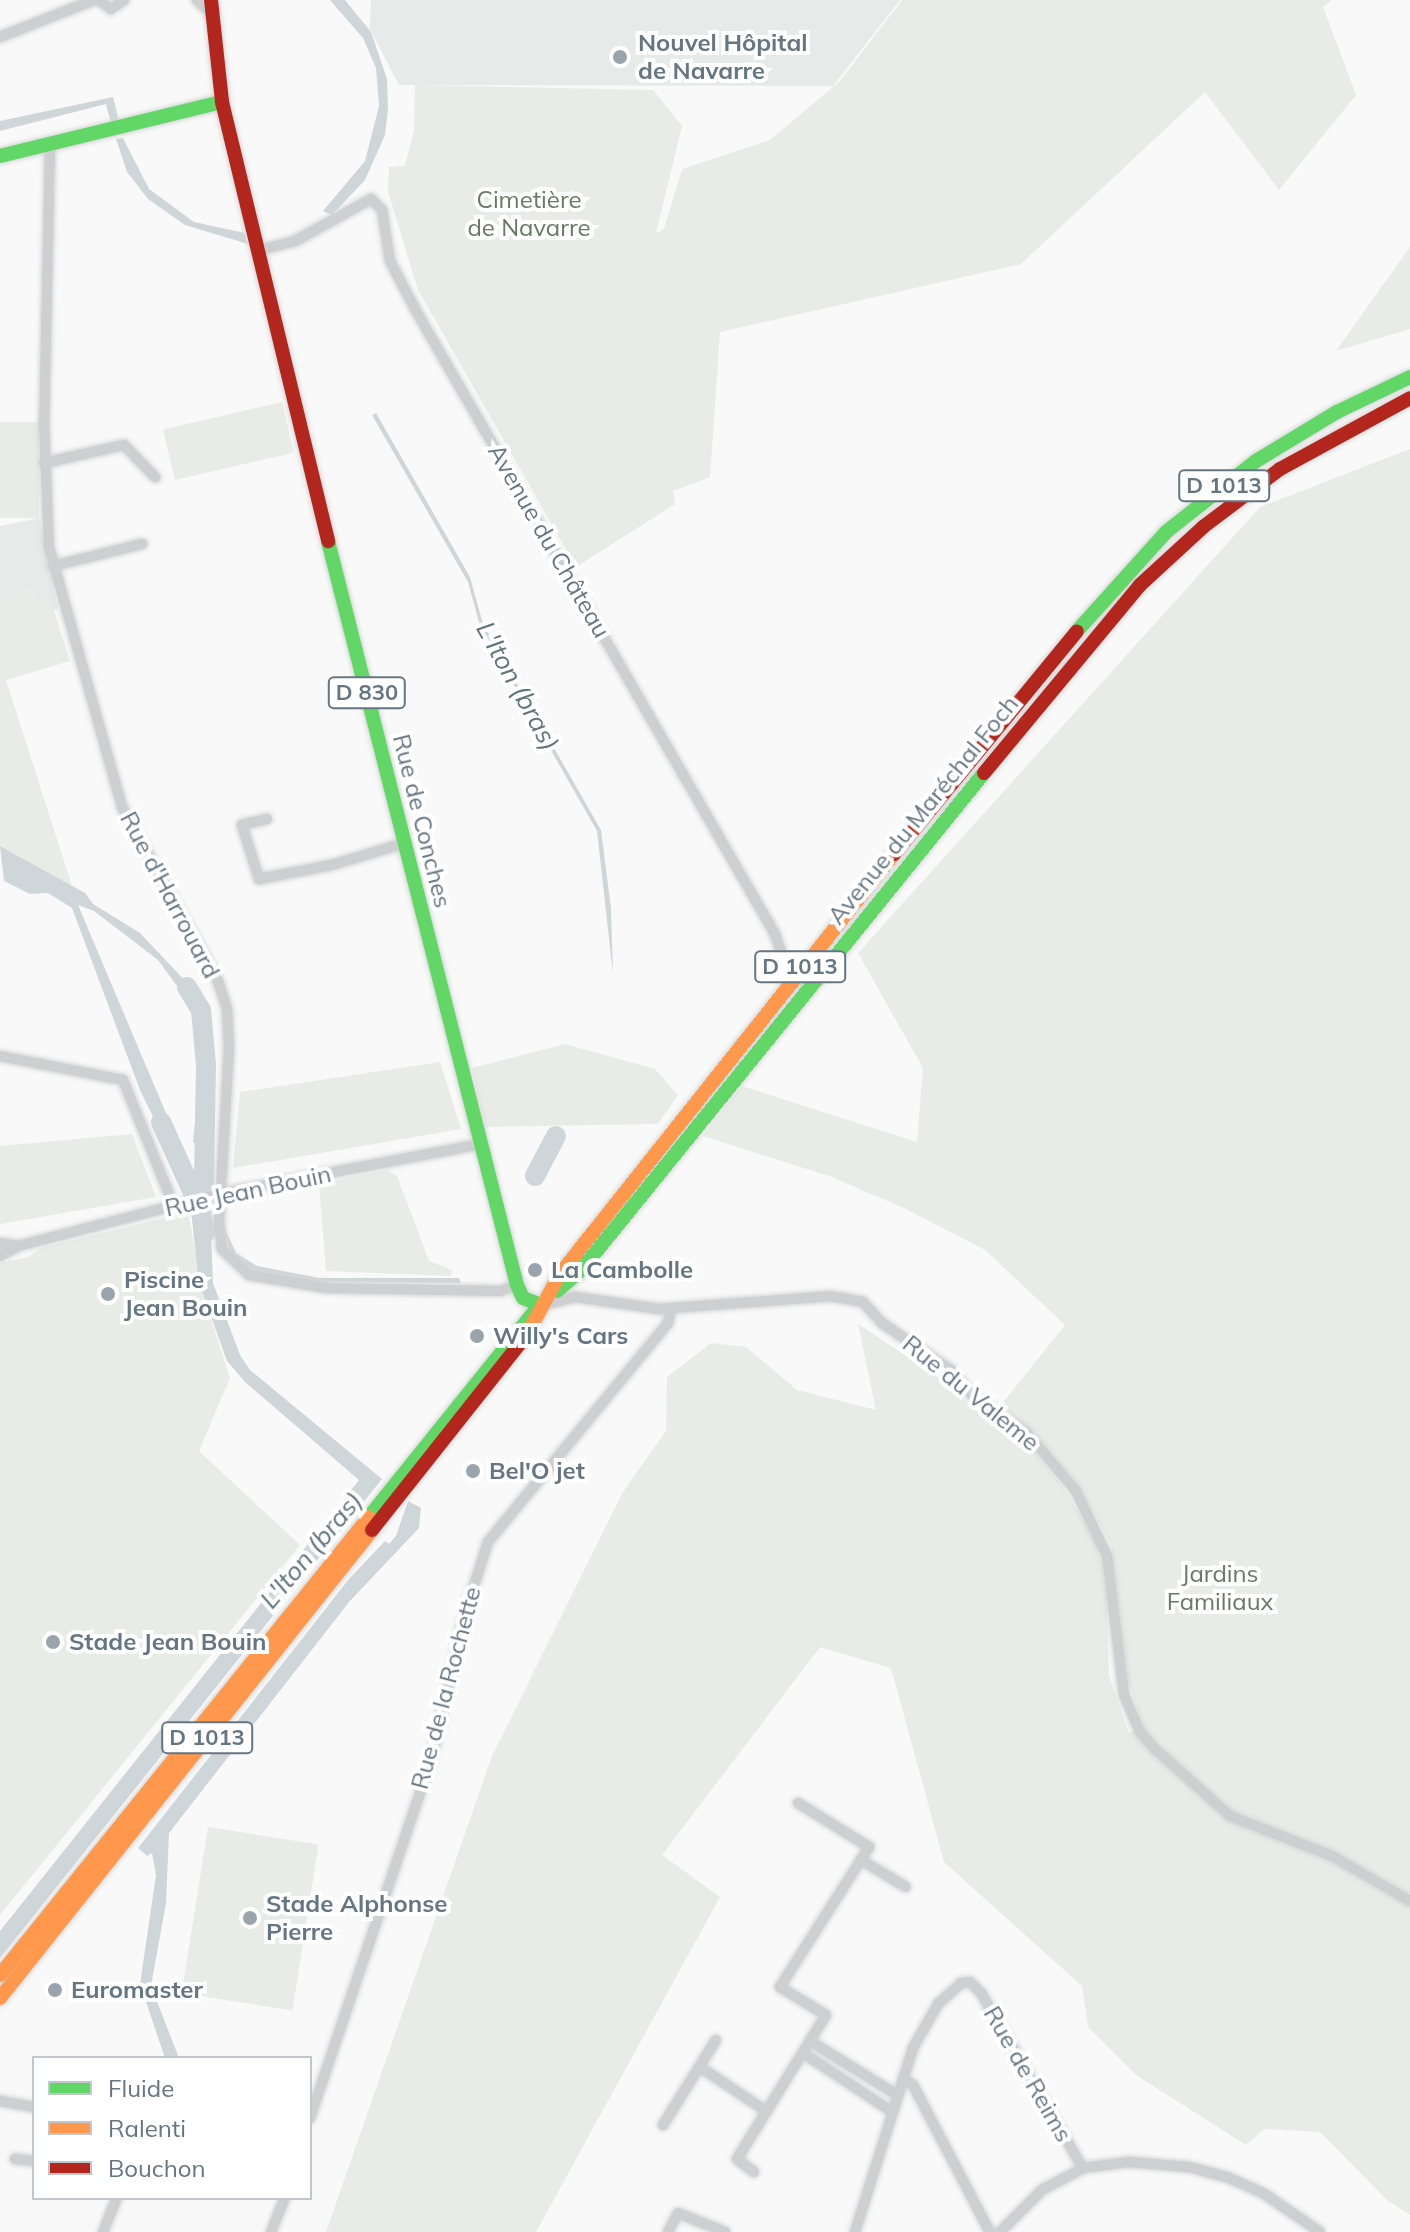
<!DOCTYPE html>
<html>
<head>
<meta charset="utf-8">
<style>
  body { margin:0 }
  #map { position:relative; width:1410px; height:2232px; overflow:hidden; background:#f9f9f9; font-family:Mulish,sans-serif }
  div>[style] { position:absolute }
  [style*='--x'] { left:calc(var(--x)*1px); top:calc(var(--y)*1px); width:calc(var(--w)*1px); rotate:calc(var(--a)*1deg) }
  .built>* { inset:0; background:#e8e9e9 }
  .green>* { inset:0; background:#e8ebe6; transform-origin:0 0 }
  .water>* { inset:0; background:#ced6d9; transform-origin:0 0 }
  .river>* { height:20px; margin:-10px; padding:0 10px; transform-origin:10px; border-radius:10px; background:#ced6d9 }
  .roads { filter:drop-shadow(0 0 2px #d5d6d7) drop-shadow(0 0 2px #d5d6d7) }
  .street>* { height:10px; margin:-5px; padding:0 5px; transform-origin:5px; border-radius:5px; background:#cecfd0 }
  .fast>* { height:14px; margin:-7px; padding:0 7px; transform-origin:7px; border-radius:7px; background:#63d668 }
  .slow>* { height:14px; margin:-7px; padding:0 7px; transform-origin:7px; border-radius:7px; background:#ff974d }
  .jam>* { height:14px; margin:-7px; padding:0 7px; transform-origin:7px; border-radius:7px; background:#b3261e }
  .dots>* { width:22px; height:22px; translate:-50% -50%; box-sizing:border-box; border:4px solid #fff; border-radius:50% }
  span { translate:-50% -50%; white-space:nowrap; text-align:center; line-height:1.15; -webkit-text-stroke:8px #fff; paint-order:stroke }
  .shield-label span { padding:2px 6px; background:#fff; border:2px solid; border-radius:6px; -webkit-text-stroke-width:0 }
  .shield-label { font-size:22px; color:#657683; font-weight:700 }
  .poi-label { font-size:24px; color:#657683; font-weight:700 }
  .left { translate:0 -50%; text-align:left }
  .park-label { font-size:24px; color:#687a64 }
  .street-label { font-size:24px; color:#657683 }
  .water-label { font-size:26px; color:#60757c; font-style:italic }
  .legend { position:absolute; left:32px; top:2056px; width:280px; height:144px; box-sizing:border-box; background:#fff; border:2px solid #c1c8cd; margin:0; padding:10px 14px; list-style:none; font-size:24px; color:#657683 }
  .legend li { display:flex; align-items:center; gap:16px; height:40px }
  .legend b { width:40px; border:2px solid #c1c8cd }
</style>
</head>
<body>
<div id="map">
  <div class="built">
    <div style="clip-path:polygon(371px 0,900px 0,833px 86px,399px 85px,370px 29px)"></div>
    <div style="clip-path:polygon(39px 518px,58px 609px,0 628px,0 526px)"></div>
  </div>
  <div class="green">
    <div style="clip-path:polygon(902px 0,1332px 0,1323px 7px,1356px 95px,1279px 190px,1205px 92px,1021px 264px,720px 332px,710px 477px,673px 491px,675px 504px,576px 567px,418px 290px,388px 192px,389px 167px,405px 166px,414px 130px,415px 85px,653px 90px,682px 126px,656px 233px,664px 229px,682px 169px,770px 140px,840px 81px)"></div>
    <div style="clip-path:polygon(1410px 247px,1410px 329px,1336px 351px)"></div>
    <div style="left:282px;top:402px;width:52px;height:122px;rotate:77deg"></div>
    <div style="left:39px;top:422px;width:96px;height:39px;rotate:90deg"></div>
    <div style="clip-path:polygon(1410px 449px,1410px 2215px,1387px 2200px,1320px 2132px,1264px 2129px,1246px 2145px,1136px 2075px,1088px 2027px,1082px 1986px,944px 1862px,891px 1668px,820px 1647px,662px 1855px,720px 1897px,536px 2232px,326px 2232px,492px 1756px,623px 1492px,666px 1431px,667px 1377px,711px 1343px,746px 1347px,797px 1390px,876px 1410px,858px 1324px,937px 1376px,986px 1419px,992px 1414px,1032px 1449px,1063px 1487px,1094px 1538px,1106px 1578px,1109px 1676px,1129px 1733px,1143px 1725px,1127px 1678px,1111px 1545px,1079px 1485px,1039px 1438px,1001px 1405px,1065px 1325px,985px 1250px,906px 1209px,832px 1177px,703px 1136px,742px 1086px,917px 1142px,923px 1068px,858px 953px,1260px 507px)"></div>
    <div style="clip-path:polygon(31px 588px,36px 603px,50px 599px,70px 661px,6px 680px,72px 886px,0 846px,0 600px)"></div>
    <div style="clip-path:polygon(565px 1044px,655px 1069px,678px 1095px,658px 1124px,485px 1127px,472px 1068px)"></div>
    <div style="clip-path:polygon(440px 1062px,461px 1129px,233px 1168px,240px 1092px)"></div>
    <div style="clip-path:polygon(132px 1134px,156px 1197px,0 1224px,0 1146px)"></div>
    <div style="clip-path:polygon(387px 1170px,397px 1176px,429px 1261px,452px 1270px,451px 1276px,326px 1271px,319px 1184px)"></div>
    <div style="clip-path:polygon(188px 1212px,204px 1298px,230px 1378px,199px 1451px,300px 1545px,0 1915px,0 1263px,28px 1257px,41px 1248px)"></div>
    <div style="left:208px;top:1827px;width:112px;height:168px;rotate:9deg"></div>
  </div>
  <div class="water">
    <div style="clip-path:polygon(330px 0,345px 0,371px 32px,387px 79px,388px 109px,385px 135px,365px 180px,332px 215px,323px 211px,365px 161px,379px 106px,376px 68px,363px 38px)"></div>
    <div style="clip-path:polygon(113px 97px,119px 121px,111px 123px,106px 104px,0 131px,0 121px)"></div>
    <div style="clip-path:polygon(123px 138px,149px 189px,194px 222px,245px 233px,248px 244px,185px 225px,148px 199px,127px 172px,116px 139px)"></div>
    <div style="clip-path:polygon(376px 413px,470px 577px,483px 624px,601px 830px,611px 908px,613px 974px,597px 831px,480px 626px,468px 582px,372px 415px)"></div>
    <div style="clip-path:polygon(0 846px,85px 893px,93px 904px,140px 933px,192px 988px,196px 984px,205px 1009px,196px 1012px,158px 960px,94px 911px,78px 905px,179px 1144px,167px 1146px,140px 1090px,72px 908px,48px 893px,30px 894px,4px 881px)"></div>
    <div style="left:201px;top:1065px;width:9px;height:78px;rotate:6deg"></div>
    <div style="clip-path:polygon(211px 1155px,208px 1188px,185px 1194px,172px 1163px,186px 1160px,199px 1184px,199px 1158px)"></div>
    <div style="clip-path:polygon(210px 1205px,213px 1283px,240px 1355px,250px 1370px,382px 1479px,0 1958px,0 1931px,359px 1480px,246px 1383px,227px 1361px,199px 1283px,191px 1210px)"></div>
    <div style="clip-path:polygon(223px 1225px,236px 1253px,257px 1266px,319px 1278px,459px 1278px,461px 1283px,319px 1282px,256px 1272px,243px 1267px,229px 1249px)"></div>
    <div style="clip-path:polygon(408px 1501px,421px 1508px,419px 1528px,349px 1602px,169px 1833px,166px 1903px,151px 1986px,179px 2058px,165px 2058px,140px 1984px,156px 1875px,152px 1853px,147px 1856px,138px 1848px,349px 1579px,385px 1541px,389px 1544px,396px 1536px)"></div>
  </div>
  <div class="river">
    <div style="--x:187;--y:987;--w:27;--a:59"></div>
    <div style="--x:201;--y:1010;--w:55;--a:84.8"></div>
    <div style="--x:206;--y:1065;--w:118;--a:91"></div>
    <div style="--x:161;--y:1122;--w:94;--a:65.6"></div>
    <div style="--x:200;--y:1208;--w:25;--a:78"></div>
    <div style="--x:535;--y:1176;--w:45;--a:-62.3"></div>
  </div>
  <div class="roads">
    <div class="street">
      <div style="--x:99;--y:0;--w:15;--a:37"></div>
      <div style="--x:111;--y:9;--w:16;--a:-35"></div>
      <div style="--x:197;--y:0;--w:21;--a:43"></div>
      <div style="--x:0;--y:37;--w:101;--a:-21.5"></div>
      <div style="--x:50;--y:145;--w:278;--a:91.2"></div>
      <div style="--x:44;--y:423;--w:124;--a:87.7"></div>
      <div style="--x:49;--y:547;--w:270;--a:74.3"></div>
      <div style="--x:122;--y:807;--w:199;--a:61.1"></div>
      <div style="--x:218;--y:981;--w:29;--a:72"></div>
      <div style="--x:227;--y:1009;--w:39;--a:87"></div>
      <div style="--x:229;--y:1048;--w:174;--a:93.3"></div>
      <div style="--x:219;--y:1222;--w:27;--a:84"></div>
      <div style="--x:222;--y:1249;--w:37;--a:44"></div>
      <div style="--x:249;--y:1275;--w:79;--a:9.5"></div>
      <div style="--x:327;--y:1288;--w:173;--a:1"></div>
      <div style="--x:500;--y:1291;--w:18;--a:-19"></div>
      <div style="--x:256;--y:251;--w:40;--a:-14.4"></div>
      <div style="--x:295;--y:241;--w:87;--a:-28.9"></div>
      <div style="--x:371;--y:199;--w:16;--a:45"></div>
      <div style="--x:382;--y:210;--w:52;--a:81.1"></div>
      <div style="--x:390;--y:261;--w:56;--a:62.5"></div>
      <div style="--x:416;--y:311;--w:719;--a:60.05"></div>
      <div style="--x:775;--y:934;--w:36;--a:72"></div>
      <div style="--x:786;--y:968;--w:18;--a:47"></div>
      <div style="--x:44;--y:463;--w:82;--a:-12.7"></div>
      <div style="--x:124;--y:445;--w:45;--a:45.9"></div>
      <div style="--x:53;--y:566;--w:92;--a:-13.9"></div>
      <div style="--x:267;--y:819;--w:26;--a:167"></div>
      <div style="--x:242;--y:825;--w:57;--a:72.5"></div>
      <div style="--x:259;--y:879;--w:74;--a:-10.9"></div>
      <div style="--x:332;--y:865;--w:76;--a:-16.8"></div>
      <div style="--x:0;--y:1056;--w:125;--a:11"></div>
      <div style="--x:123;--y:1080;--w:136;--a:68"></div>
      <div style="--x:0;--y:1243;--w:18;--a:9"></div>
      <div style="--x:0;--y:1256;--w:21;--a:-29"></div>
      <div style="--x:18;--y:1246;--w:208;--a:-14.5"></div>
      <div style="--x:219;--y:1194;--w:266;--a:-10.8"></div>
      <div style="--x:543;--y:1305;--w:34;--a:-14"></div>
      <div style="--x:576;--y:1297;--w:84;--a:8.2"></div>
      <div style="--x:659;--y:1309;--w:171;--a:-4.3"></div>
      <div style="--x:830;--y:1296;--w:34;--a:10"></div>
      <div style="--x:863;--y:1302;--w:28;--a:48"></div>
      <div style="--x:882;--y:1323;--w:83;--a:34.3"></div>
      <div style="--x:951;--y:1370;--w:34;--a:50"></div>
      <div style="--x:973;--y:1396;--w:65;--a:34.4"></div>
      <div style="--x:1027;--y:1433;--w:76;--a:49.8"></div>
      <div style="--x:1076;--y:1491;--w:72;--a:64.5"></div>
      <div style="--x:1107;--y:1556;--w:140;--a:83"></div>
      <div style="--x:1124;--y:1695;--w:40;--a:66.6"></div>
      <div style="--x:1140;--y:1732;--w:23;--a:49"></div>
      <div style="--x:1155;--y:1749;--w:101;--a:41.8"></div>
      <div style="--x:1230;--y:1816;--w:110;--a:21.4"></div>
      <div style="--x:1332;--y:1856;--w:90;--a:30"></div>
      <div style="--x:798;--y:1803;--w:84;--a:31.8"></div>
      <div style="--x:869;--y:1847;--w:15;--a:122"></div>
      <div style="--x:810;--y:2041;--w:102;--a:31.8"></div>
      <div style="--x:803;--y:2053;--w:105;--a:33.4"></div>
      <div style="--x:700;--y:2067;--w:79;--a:33.7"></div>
      <div style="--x:903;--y:2078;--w:12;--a:35"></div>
      <div style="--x:913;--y:2085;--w:166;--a:62.4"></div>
      <div style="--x:0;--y:2101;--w:35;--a:10"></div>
      <div style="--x:310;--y:2118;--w:377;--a:-71.3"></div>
      <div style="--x:431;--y:1761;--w:151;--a:-77"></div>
      <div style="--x:465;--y:1614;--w:76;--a:-72.3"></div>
      <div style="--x:488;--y:1542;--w:283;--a:-50.6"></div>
      <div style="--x:668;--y:1323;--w:14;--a:-78"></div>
      <div style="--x:663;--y:2125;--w:100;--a:-58.1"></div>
      <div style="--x:15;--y:2159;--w:19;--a:6"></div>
      <div style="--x:754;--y:2172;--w:21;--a:-143"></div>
      <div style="--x:737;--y:2159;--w:169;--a:-58.3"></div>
      <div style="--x:826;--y:2015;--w:54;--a:-148.7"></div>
      <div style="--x:780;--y:1987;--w:151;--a:-57.5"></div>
      <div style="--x:861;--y:1860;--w:52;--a:31"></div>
      <div style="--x:103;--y:2232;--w:37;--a:-68"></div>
      <div style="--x:271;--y:2232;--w:37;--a:-68"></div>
      <div style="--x:668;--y:2232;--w:21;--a:-62"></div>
      <div style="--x:678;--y:2213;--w:51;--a:22"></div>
      <div style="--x:855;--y:2232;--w:193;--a:-72.5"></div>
      <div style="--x:913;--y:2048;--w:51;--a:-60.4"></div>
      <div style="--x:938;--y:2004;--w:31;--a:-42"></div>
      <div style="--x:961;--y:1983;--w:9;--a:-6"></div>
      <div style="--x:970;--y:1982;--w:16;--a:45"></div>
      <div style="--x:981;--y:1993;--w:203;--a:59.8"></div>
      <div style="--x:1000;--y:2232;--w:59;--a:-45"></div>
      <div style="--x:1042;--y:2190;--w:47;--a:-28.2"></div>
      <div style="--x:1083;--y:2168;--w:46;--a:-7.4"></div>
      <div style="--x:1129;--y:2162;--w:60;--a:4.8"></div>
      <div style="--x:1189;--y:2167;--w:39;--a:15"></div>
      <div style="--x:1227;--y:2177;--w:39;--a:24"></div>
      <div style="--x:1263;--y:2193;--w:69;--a:34.4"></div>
    </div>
    <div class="fast">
      <div style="--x:0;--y:156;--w:228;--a:-13.7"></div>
      <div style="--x:328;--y:541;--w:768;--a:75.75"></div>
      <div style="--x:517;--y:1285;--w:14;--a:65"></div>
      <div style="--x:523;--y:1298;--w:19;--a:21"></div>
      <div style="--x:1077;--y:631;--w:133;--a:-48"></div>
      <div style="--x:1166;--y:532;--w:115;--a:-38.3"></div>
      <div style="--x:1256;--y:461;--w:95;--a:-31.2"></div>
      <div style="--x:1337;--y:412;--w:81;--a:-25.6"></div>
      <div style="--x:557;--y:1291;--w:33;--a:-41"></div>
      <div style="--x:582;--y:1269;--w:638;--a:-50.98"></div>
      <div style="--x:369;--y:1517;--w:263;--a:-51.2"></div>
    </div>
    <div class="slow">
      <div style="--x:526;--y:1336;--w:71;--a:-61.3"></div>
      <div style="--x:560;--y:1274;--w:537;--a:-51.51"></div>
      <div style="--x:0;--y:1975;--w:588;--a:-51.14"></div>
      <div style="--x:0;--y:1998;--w:598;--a:-51.52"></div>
    </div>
    <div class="jam">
      <div style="--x:211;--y:0;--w:103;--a:83.8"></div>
      <div style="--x:222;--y:102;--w:452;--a:76.4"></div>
      <div style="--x:984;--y:773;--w:244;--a:-50.3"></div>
      <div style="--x:1140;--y:585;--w:86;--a:-42.6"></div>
      <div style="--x:1203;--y:527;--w:96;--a:-37"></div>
      <div style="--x:1280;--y:469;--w:148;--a:-28.6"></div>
      <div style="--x:894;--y:854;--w:288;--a:-50.6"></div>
      <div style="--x:372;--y:1530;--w:248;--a:-51.6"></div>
    </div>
  </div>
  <div class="dots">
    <div style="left:620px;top:57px;background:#99a4ac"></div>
    <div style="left:535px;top:1270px;background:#99a4ac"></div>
    <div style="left:108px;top:1294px;background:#99a4ac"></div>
    <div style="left:477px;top:1336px;background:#99a4ac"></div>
    <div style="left:473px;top:1471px;background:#99a4ac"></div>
    <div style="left:53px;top:1642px;background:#99a4ac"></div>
    <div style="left:250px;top:1918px;background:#99a4ac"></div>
    <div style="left:55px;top:1990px;background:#99a4ac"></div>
  </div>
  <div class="shield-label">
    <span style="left:1224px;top:486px">D 1013</span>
    <span style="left:367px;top:693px">D 830</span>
    <span style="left:800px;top:967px">D 1013</span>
    <span style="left:207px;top:1738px">D 1013</span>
  </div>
  <div class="poi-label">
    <span class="left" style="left:638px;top:57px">Nouvel Hôpital<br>de Navarre</span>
    <span class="left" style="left:551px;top:1270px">La Cambolle</span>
    <span class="left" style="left:124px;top:1294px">Piscine<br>Jean Bouin</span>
    <span class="left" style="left:493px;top:1336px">Willy's Cars</span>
    <span class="left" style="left:489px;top:1471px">Bel'O jet</span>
    <span class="left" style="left:69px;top:1642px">Stade Jean Bouin</span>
    <span class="left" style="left:266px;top:1918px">Stade Alphonse<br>Pierre</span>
    <span class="left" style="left:71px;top:1990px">Euromaster</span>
  </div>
  <div class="park-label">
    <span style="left:529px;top:214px">Cimetière<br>de Navarre</span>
    <span style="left:1220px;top:1588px">Jardins<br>Familiaux</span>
  </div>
  <div class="street-label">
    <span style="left:549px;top:541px;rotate:60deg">Avenue du Château</span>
    <span style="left:923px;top:810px;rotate:-51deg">Avenue du Maréchal Foch</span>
    <span style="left:422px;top:821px;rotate:76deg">Rue de Conches</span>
    <span style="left:170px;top:895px;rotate:62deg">Rue d'Harrouard</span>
    <span style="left:248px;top:1191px;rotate:-12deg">Rue Jean Bouin</span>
    <span style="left:971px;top:1393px;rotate:39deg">Rue du Valeme</span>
    <span style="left:446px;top:1688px;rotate:-75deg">Rue de la Rochette</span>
    <span style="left:1028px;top:2074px;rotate:60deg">Rue de Reims</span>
  </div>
  <div class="water-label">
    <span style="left:518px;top:686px;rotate:61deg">L'Iton (bras)</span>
    <span style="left:311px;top:1550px;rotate:-50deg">L'Iton (bras)</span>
  </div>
  <ul class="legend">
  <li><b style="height:10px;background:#63d668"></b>Fluide</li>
  <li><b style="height:10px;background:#ff974d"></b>Ralenti</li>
  <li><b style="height:10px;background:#b3261e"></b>Bouchon</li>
  </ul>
</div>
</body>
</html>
